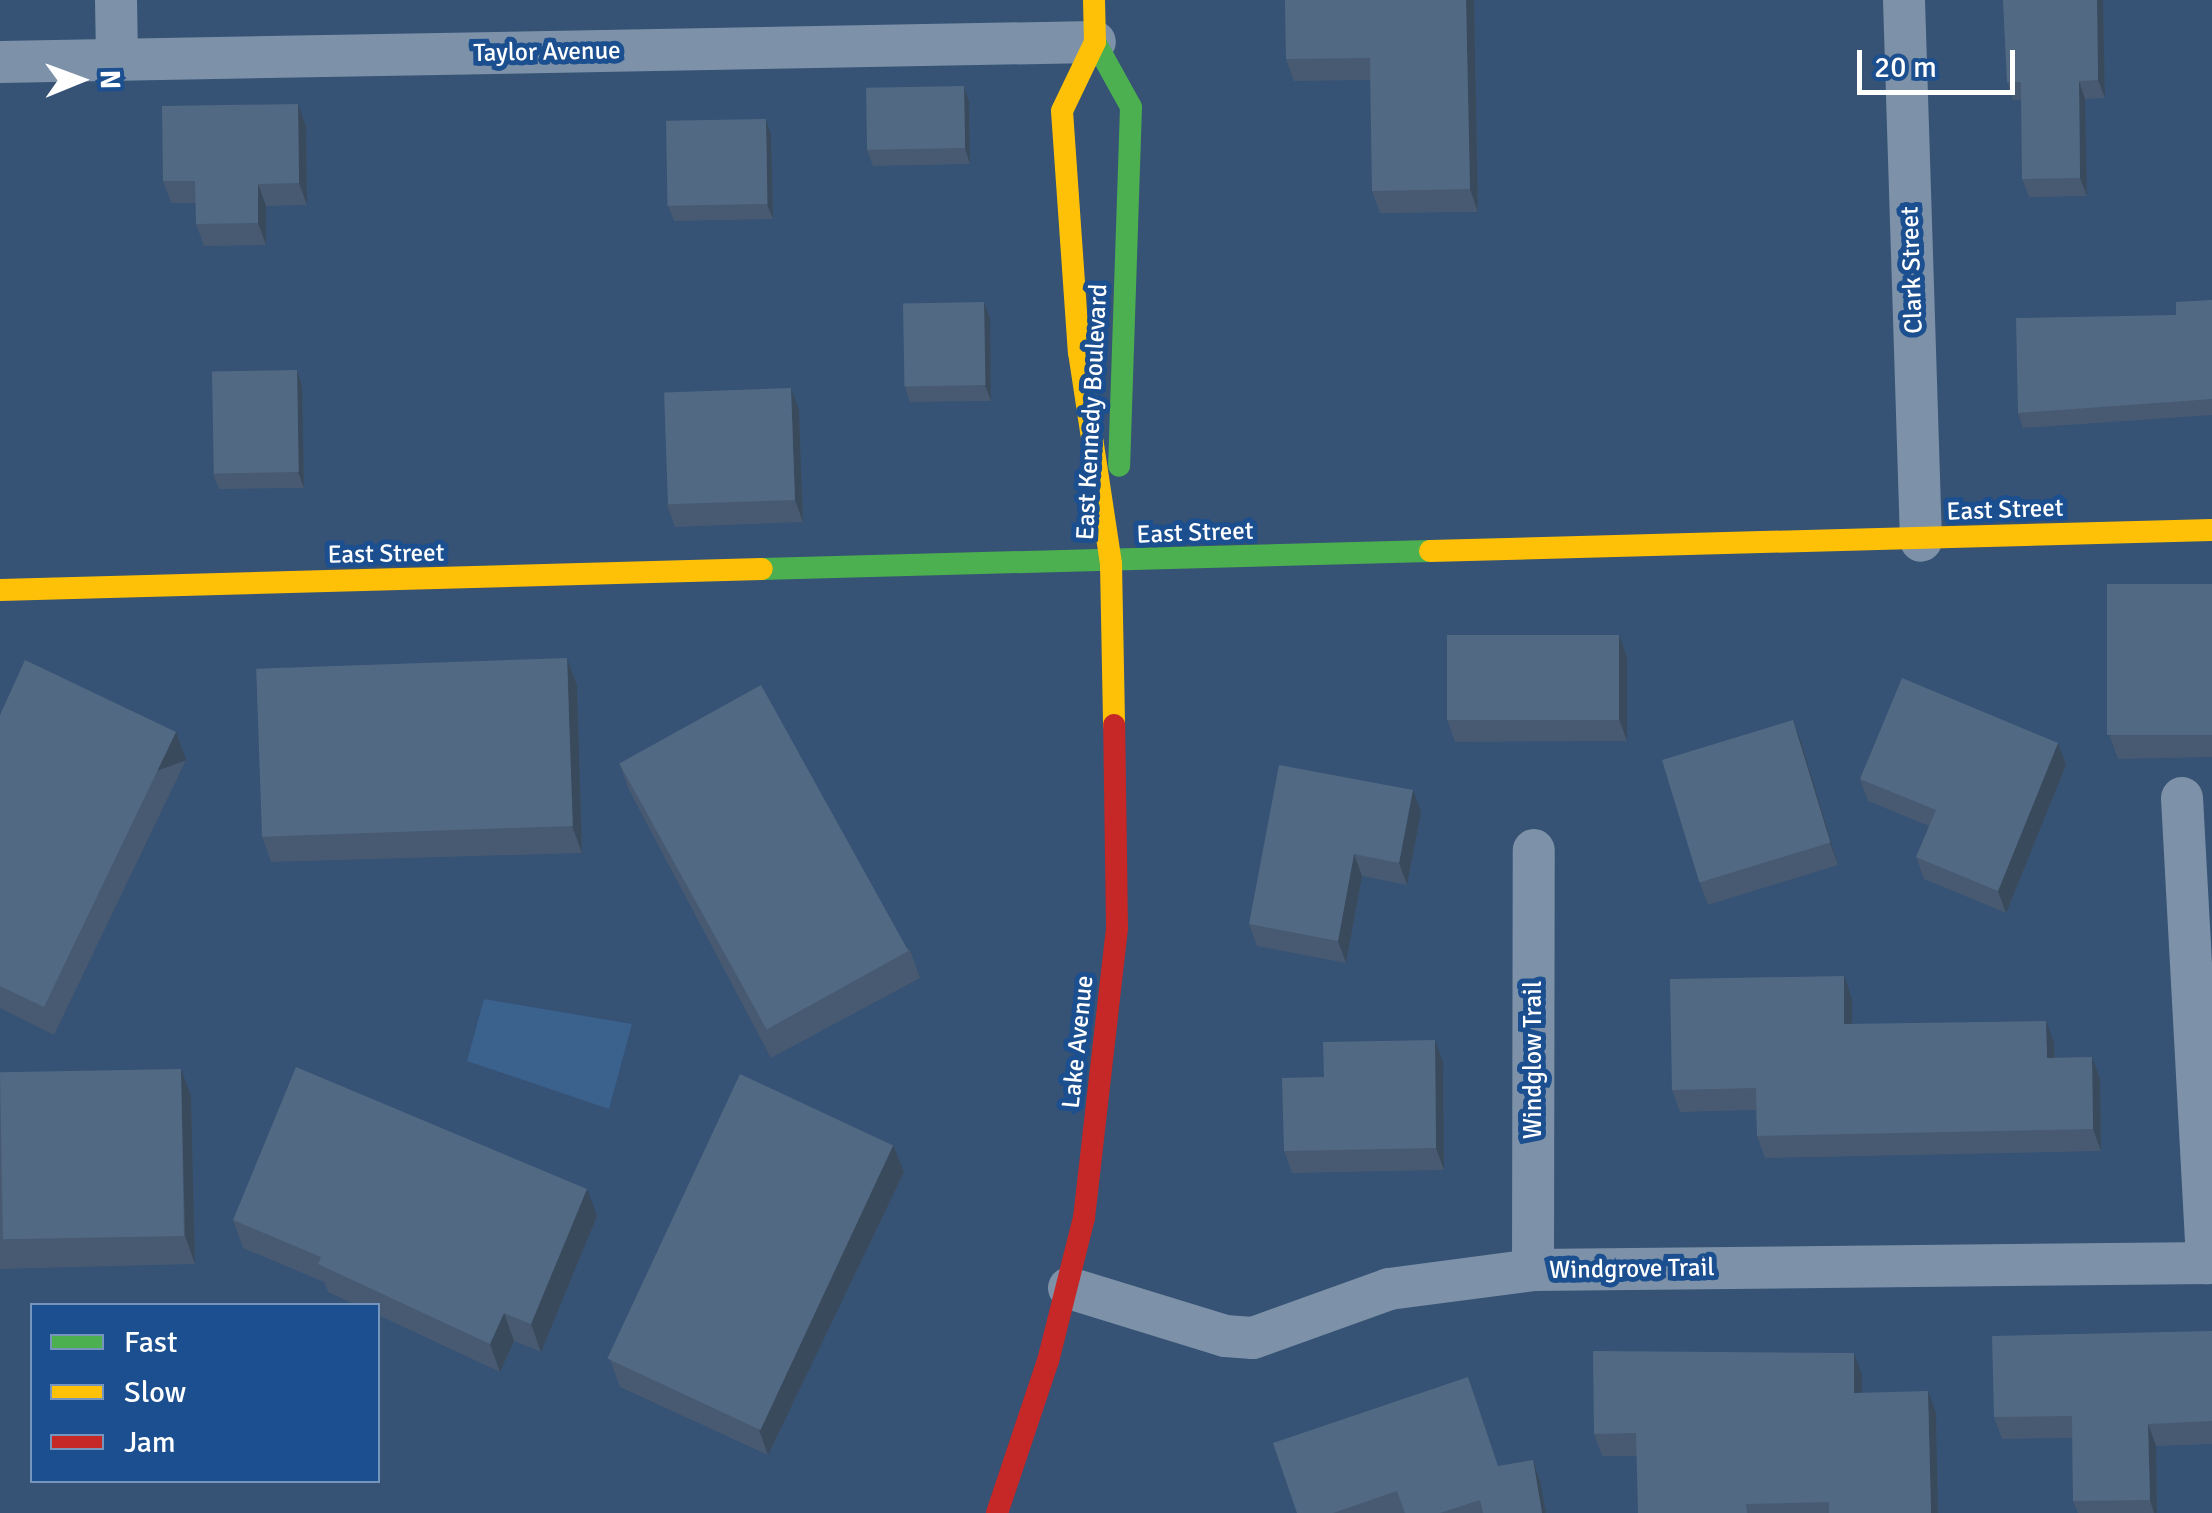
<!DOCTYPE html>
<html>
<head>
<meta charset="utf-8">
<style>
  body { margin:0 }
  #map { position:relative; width:2212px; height:1513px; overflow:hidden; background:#365274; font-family:Signika,sans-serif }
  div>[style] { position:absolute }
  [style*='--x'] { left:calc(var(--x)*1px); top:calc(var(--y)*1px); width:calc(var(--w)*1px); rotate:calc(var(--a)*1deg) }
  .water>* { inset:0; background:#3b618d }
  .street>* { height:42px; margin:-21px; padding:0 21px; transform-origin:21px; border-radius:21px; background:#7d92a8 }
  .fast>* { height:22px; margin:-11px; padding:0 11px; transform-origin:11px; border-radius:11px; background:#4caf50 }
  .slow>* { height:22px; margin:-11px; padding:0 11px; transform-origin:11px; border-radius:11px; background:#ffc107 }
  .jam>* { height:22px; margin:-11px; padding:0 11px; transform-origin:11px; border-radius:11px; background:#c62828 }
  .wall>* { inset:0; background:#475a72 }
  .shaded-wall>* { inset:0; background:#394a5c; transform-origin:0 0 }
  .building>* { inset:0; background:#526984; transform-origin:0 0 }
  span { translate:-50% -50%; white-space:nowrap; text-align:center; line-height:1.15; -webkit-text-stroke:10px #1b4f8f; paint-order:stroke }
  .street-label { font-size:25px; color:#fff }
  .legend { position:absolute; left:30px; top:1303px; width:350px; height:180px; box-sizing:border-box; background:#1b4f8f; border:2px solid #7695bc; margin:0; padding:12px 18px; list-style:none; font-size:30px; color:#fff }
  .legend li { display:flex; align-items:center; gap:20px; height:50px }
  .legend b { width:50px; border:2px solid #7695bc }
  .north { position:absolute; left:30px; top:30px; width:100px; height:100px; -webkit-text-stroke:8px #1b4f8f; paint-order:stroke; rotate:89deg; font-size:28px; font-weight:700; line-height:40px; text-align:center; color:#fff }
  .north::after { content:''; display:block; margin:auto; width:35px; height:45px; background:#fff; clip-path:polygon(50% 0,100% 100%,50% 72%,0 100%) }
  .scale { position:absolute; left:1857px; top:50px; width:158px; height:45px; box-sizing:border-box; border:5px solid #fff; border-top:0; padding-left:12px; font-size:30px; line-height:35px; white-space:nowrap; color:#fff; -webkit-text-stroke:8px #1b4f8f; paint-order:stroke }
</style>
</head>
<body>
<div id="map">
  <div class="water">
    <div style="clip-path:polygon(484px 999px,632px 1024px,609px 1109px,467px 1061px)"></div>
  </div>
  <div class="street">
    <div style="--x:116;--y:0;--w:59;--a:89"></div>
    <div style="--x:1904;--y:0;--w:541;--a:88.2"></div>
    <div style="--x:0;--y:62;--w:1095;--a:-1.05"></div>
    <div style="--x:2182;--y:798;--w:466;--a:86.9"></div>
    <div style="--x:1533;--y:1270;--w:420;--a:-89.9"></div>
    <div style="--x:1069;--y:1288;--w:163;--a:17.1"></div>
    <div style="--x:1225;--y:1336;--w:28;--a:4"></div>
    <div style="--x:1253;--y:1338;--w:145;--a:-19.8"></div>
    <div style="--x:1389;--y:1289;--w:145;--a:-7.5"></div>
    <div style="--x:1533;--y:1270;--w:679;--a:-0.59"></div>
  </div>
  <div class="fast">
    <div style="--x:1095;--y:42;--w:74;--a:61"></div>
    <div style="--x:1131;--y:107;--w:359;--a:91.9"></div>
    <div style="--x:762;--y:569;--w:668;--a:-1.54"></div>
  </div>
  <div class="slow">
    <div style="--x:1094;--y:0;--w:42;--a:88.6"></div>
    <div style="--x:1095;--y:42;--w:76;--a:115.6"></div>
    <div style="--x:1062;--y:111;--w:242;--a:86"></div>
    <div style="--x:1079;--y:352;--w:214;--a:81.4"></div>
    <div style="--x:1111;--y:564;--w:161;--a:88.9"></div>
    <div style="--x:1430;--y:551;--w:782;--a:-1.54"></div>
    <div style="--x:0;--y:590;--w:762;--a:-1.58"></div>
  </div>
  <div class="jam">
    <div style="--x:997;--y:1513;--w:160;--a:-71.5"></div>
    <div style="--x:1048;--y:1361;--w:147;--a:-75.9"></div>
    <div style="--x:1084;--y:1218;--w:292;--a:-83.5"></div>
    <div style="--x:1117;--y:928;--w:203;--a:-90.8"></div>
  </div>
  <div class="wall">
    <div style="clip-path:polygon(1285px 0,1474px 0,1478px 212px,1380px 213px,1372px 191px,1370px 80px,1294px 81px,1286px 59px)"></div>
    <div style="clip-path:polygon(2003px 0,2103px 0,2105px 98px,2085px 99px,2087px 196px,2029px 197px,2022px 179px,2021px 100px,2013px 100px,2007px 82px)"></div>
    <div style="clip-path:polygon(964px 86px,969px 102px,970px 164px,873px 166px,867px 150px)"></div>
    <div style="clip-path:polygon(298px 104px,306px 126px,307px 205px,266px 206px,266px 245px,204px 246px,196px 224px,196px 203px,171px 203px,163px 181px)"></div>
    <div style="clip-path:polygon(771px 135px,773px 219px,674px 221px,668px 206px)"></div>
    <div style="clip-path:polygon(2212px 300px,2212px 415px,2023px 428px,2018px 413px,2176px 315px)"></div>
    <div style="clip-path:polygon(984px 302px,990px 318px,991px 401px,910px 402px,905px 387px)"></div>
    <div style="clip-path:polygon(297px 370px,302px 386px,304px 488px,219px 489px,213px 474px)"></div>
    <div style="clip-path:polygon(799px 410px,803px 522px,675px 527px,667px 505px)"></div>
    <div style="clip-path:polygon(2212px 584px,2212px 757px,2118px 759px,2110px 737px)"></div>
    <div style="clip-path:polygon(1619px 635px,1627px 657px,1627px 741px,1455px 742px,1447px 720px)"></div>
    <div style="clip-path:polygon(567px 658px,577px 686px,582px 853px,271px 862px,261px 834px)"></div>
    <div style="clip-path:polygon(0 715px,176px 732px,186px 760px,54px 1035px,0 1008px)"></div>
    <div style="clip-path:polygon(1801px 742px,1838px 865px,1708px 905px,1700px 883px)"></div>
    <div style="clip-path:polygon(2058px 743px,2066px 765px,2006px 913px,1924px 879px,1916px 857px,1929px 826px,1868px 801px,1860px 779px)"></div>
    <div style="clip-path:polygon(619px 762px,910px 950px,920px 978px,771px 1058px,629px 790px)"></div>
    <div style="clip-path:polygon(1421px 812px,1407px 885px,1362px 876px,1346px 963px,1257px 946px,1249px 924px)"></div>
    <div style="clip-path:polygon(1852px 999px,1852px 1024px,2054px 1043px,2055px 1058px,2092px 1057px,2100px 1079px,2101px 1151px,1765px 1158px,1757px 1136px,1756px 1110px,1680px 1112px,1672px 1090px)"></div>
    <div style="clip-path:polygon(1443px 1062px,1444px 1170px,1292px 1173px,1284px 1151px,1324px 1077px)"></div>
    <div style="clip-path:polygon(0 1073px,191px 1096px,195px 1264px,0 1269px)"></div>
    <div style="clip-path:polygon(893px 1145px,904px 1172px,768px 1455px,620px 1387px,610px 1360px)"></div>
    <div style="clip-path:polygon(597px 1216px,541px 1352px,514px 1341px,500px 1372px,378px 1315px,378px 1306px,358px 1306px,328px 1292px,324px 1282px,243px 1248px,233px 1220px)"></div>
    <div style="clip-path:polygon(2212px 1331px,2212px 1444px,2156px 1446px,2157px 1513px,2078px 1513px,2073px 1501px,2072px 1438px,2002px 1439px,1994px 1417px)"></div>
    <div style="clip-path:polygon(1862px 1375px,1862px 1393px,1936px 1413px,1938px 1513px,1638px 1513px,1637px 1456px,1602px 1456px,1594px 1434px)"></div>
    <div style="clip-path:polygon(1533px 1460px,1540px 1481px,1546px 1513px,1297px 1513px,1499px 1466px)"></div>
  </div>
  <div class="shaded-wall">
    <div style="clip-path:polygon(1466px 0,1474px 0,1478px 212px,1470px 189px)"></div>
    <div style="clip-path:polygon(2097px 0,2103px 0,2105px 98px,2098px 80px)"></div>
    <div style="clip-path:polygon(2079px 81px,2085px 99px,2087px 196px,2080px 178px)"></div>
    <div style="clip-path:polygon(964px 86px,969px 102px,970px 164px,965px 148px)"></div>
    <div style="clip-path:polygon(298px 104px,306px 126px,307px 205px,299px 183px)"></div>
    <div style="clip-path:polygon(766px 119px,771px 135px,773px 219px,767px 204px)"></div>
    <div style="clip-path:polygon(258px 184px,266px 206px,266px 245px,258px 223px)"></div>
    <div style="clip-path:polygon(984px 302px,990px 318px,991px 401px,985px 385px)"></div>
    <div style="clip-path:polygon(297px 370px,302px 386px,304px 488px,298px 472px)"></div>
    <div style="clip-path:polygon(791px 388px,799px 410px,803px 522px,795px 500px)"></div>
    <div style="clip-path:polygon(1619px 635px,1627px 657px,1627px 741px,1619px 719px)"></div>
    <div style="clip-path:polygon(567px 658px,577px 686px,582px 853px,572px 826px)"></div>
    <div style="clip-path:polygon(1793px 720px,1801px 742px,1838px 865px,1830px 843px)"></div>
    <div style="left:176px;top:732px;width:30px;height:305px;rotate:70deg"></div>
    <div style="clip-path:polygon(2058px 743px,2066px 765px,2006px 913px,1998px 891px)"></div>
    <div style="clip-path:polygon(1413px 790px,1421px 812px,1407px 885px,1399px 863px)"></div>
    <div style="clip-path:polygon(1354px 854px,1362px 876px,1346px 963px,1338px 941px)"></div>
    <div style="clip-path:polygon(1844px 976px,1852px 999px,1852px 1047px,1844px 1024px)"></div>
    <div style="clip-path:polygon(2046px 1021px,2054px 1043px,2055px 1080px,2047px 1058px)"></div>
    <div style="clip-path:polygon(1435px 1040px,1443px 1062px,1444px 1170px,1436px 1148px)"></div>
    <div style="clip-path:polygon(2092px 1057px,2100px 1079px,2101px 1151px,2093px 1129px)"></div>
    <div style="clip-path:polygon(181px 1069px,191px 1096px,195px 1264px,185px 1236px)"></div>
    <div style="clip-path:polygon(893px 1145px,904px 1172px,768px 1455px,758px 1427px)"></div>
    <div style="clip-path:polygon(587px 1189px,597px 1216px,541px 1352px,531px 1324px)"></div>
    <div style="clip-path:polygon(504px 1313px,514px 1341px,500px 1372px,490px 1344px)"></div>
    <div style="clip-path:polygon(1854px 1353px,1862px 1375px,1862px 1415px,1854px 1393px)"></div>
    <div style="clip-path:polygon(1928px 1391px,1936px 1413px,1938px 1513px,1931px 1513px)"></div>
    <div style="clip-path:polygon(2148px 1424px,2156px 1446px,2157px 1513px,2154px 1513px,2150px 1500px)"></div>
    <div style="clip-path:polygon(1533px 1460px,1540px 1481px,1546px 1513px,1542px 1513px)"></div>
  </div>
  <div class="building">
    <div style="clip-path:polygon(1285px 0,1466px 0,1470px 189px,1372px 191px,1370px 58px,1286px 59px)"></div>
    <div style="clip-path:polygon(2003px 0,2097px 0,2098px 80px,2079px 81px,2080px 178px,2022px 179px,2021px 82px,2007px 82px)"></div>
    <div style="left:964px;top:86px;width:62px;height:98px;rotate:89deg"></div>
    <div style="clip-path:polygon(298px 104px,299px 183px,258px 184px,258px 223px,196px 224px,195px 181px,163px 181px,162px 106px)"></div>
    <div style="left:766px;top:119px;width:85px;height:100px;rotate:89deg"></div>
    <div style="clip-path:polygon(2212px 300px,2212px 399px,2018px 413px,2016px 318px,2176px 315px,2176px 302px)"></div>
    <div style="left:984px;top:302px;width:83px;height:81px;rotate:89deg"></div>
    <div style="left:297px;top:370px;width:102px;height:85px;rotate:89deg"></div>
    <div style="left:791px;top:388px;width:112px;height:127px;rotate:88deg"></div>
    <div style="left:2212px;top:584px;width:151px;height:105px;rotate:90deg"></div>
    <div style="left:1447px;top:635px;width:172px;height:85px"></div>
    <div style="left:567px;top:658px;width:168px;height:311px;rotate:88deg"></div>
    <div style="clip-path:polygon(25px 660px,176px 732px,44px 1007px,0 986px,0 715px)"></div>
    <div style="clip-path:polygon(1902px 678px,2058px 743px,1998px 891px,1916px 857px,1936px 810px,1860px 779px)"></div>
    <div style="left:761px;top:685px;width:304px;height:162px;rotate:61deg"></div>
    <div style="left:1793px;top:720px;width:128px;height:137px;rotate:73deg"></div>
    <div style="clip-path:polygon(1279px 765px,1413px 790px,1399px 863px,1354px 854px,1338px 941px,1249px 924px)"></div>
    <div style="clip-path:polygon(1844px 976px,1844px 1024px,2046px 1021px,2047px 1058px,2092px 1057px,2093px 1129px,1757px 1136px,1756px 1088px,1672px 1090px,1670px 979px)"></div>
    <div style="clip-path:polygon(1435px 1040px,1436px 1148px,1284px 1151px,1282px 1078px,1324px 1077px,1323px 1042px)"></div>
    <div style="clip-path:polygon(296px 1067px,587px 1189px,531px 1324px,504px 1313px,490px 1344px,318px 1264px,321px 1257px,233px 1220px)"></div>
    <div style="left:181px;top:1069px;width:167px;height:181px;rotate:89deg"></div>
    <div style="left:740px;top:1074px;width:169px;height:314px;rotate:25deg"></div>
    <div style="clip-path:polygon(2212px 1331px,2212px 1421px,2148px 1424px,2150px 1500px,2073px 1501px,2072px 1416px,1994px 1417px,1992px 1336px)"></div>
    <div style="clip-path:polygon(1593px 1351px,1854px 1353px,1854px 1393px,1928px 1391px,1931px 1513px,1829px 1513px,1829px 1502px,1746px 1504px,1747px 1513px,1638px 1513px,1636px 1433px,1594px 1434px)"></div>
    <div style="clip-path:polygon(1468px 1377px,1498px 1466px,1533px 1460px,1542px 1513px,1483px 1513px,1480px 1500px,1440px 1513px,1405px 1513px,1397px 1491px,1333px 1513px,1297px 1513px,1273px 1443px)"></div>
  </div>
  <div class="street-label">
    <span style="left:547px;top:52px;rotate:-1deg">Taylor Avenue</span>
    <span style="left:1912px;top:270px;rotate:-92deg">Clark Street</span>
    <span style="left:1092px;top:412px;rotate:-87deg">East Kennedy Boulevard</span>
    <span style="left:2005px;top:510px;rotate:-2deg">East Street</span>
    <span style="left:1195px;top:533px;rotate:-2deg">East Street</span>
    <span style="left:386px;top:554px;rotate:-1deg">East Street</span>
    <span style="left:1078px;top:1042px;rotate:-84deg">Lake Avenue</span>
    <span style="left:1533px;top:1060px;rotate:-90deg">Windglow Trail</span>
    <span style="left:1632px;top:1269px;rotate:-1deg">Windgrove Trail</span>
  </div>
  <ul class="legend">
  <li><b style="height:12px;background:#4caf50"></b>Fast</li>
  <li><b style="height:12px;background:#ffc107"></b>Slow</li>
  <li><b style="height:12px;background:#c62828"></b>Jam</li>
  </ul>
  <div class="north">N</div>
  <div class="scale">20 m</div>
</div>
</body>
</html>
